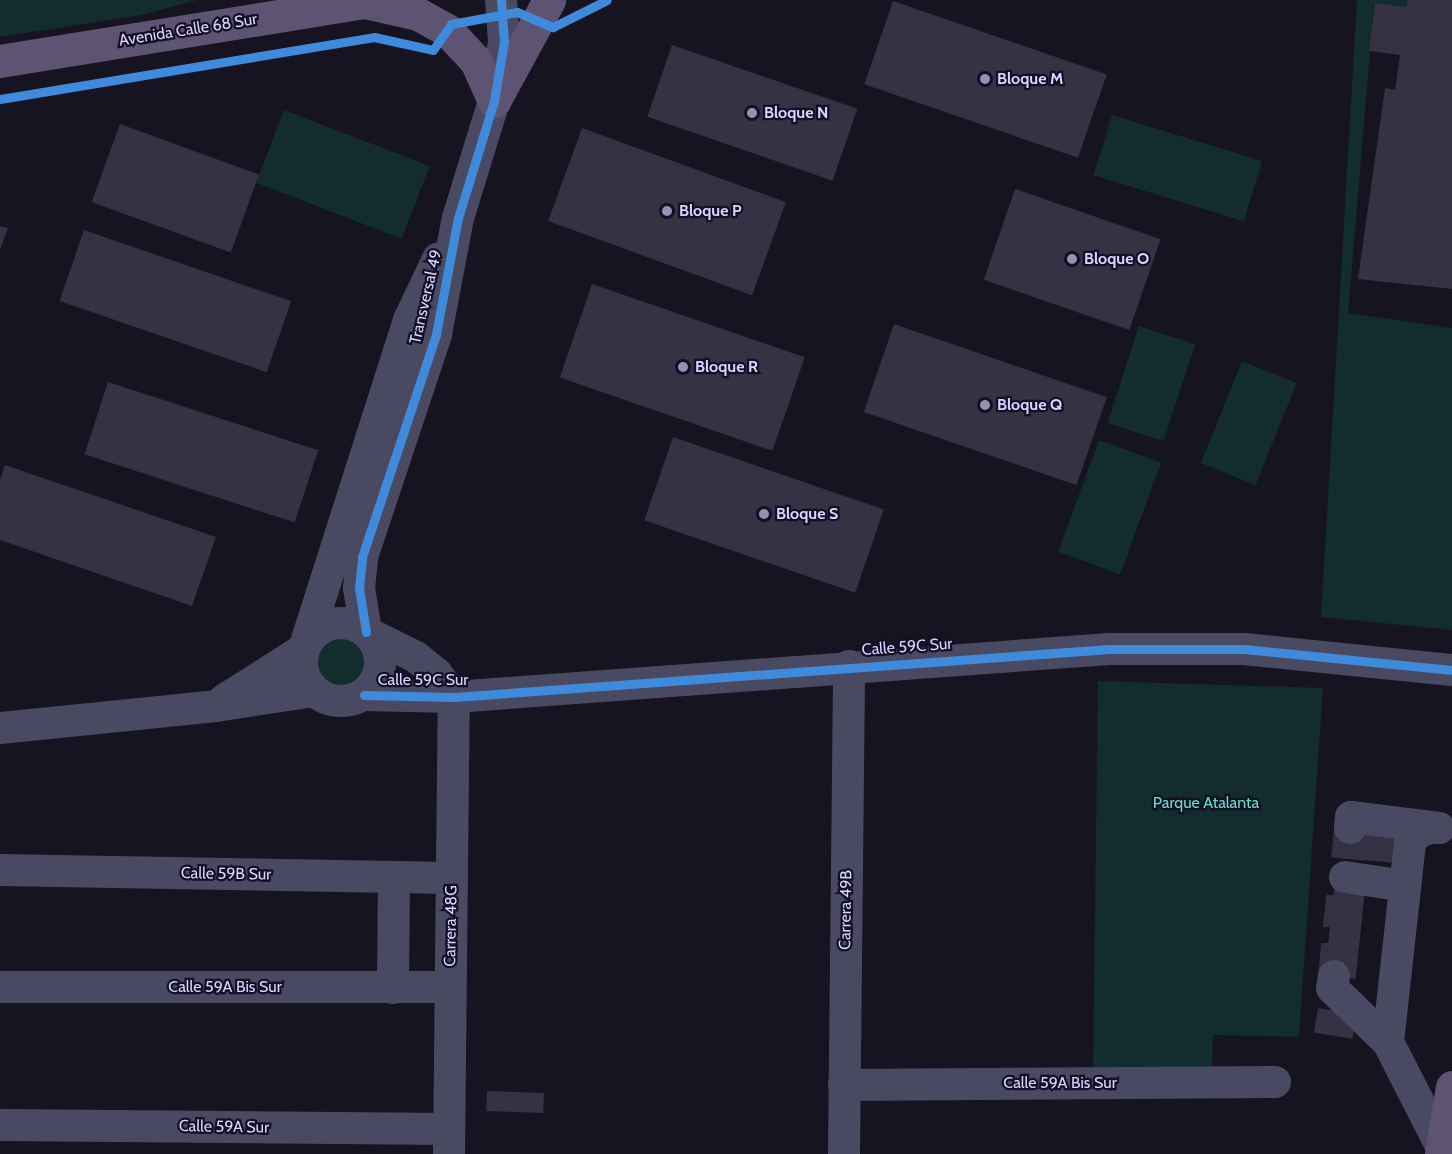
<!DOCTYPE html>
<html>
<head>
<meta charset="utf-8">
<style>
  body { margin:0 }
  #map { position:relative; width:1452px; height:1154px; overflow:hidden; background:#161421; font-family:Cabin,sans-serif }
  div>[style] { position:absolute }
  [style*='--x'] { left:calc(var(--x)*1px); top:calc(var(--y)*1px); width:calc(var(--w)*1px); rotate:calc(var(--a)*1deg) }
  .green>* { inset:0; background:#132c2d; transform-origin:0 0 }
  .round { border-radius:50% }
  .building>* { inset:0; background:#343243; transform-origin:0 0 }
  .minor-tunnel>* { height:32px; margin-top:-16px; transform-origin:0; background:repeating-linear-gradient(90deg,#333142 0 32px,transparent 0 48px) }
  .minor>* { height:32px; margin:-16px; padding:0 16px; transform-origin:16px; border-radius:16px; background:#4a4962 }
  .minor>.ring { margin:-16px; padding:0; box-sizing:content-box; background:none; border:32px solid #4a4962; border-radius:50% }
  .major>* { height:33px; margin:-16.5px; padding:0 16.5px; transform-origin:16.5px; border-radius:16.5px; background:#5e5373 }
  .cycleway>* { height:9px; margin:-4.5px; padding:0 4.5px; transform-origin:4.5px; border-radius:4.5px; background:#408adc }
  .dots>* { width:16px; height:16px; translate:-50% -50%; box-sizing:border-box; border:3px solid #130f26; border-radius:50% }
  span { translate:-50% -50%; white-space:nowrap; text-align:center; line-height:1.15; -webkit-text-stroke:4.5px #130f26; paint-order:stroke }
  .street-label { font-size:16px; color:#d9d4ff }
  .poi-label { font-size:16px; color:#d9d4ff; font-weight:700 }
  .left { translate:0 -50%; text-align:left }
  .park-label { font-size:16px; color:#5fe0c0 }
</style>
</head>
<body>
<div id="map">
  <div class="green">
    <div style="clip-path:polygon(0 0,197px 0,142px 15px,0 37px)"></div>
    <div style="clip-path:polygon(1357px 0,1407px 0,1406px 7px,1374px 4px,1348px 313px,1452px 328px,1452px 630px,1321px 617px)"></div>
    <div style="left:284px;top:110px;width:156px;height:78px;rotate:21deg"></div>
    <div style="left:1112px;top:115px;width:157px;height:63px;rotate:17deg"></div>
    <div style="left:1139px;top:326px;width:59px;height:102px;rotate:18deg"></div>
    <div style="left:1242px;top:361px;width:59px;height:110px;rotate:22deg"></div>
    <div style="left:1099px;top:440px;width:66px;height:119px;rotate:20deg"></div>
    <div class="round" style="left:303px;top:625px;width:76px;height:76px"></div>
    <div style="clip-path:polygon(1098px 681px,1323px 688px,1299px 1037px,1213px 1035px,1212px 1069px,1093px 1067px)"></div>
  </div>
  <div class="building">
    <div style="clip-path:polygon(1407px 0,1452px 0,1452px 289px,1358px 279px,1385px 88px,1395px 90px,1400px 55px,1369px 51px,1375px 3px,1406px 7px)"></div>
    <div style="left:893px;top:1px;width:226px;height:88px;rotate:19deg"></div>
    <div style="left:672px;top:45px;width:196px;height:76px;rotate:19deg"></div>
    <div style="left:120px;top:124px;width:148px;height:83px;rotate:20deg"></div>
    <div style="left:582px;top:128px;width:217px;height:99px;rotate:20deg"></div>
    <div style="left:1015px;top:189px;width:154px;height:96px;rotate:19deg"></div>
    <div style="clip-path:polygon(0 226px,8px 228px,0 250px)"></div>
    <div style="left:84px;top:230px;width:219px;height:75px;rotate:19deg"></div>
    <div style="left:592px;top:284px;width:225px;height:99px;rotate:19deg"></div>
    <div style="left:894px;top:324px;width:225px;height:93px;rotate:19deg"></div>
    <div style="left:108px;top:382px;width:221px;height:76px;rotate:18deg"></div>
    <div style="left:673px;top:437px;width:223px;height:88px;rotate:19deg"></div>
    <div style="clip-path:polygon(5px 465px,216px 537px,192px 606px,0 540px,0 480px)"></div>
    <div style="left:1340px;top:826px;width:63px;height:32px;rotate:5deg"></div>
    <div style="left:1334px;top:888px;width:31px;height:88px;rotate:6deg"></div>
    <div style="left:1318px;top:1008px;width:39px;height:25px;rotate:9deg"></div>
    <div style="left:487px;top:1091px;width:57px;height:20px;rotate:2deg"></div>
  </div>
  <div class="minor-tunnel">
    <div style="--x:1347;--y:859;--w:31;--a:-84"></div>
    <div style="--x:1334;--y:976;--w:87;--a:-84.1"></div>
  </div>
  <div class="minor">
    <div class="ring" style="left:302px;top:623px;width:46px;height:46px"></div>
    <div style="--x:366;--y:632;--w:45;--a:-99"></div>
    <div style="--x:359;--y:588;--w:31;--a:-84"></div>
    <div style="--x:362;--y:557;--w:235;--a:-71.6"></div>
    <div style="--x:436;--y:334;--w:118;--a:-79.3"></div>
    <div style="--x:458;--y:218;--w:122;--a:-72.9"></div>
    <div style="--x:494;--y:101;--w:60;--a:-80.4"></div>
    <div style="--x:504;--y:42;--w:42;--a:-94.1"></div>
    <div style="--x:366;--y:632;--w:56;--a:26.6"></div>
    <div style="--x:416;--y:657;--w:26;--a:39"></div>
    <div style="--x:436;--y:673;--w:30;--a:53"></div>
    <div style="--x:304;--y:649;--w:345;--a:-72.3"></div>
    <div style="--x:409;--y:320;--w:68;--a:-64.6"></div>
    <div style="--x:364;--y:695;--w:90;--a:1.3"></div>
    <div style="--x:454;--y:697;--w:657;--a:-4.19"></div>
    <div style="--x:1109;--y:649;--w:135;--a:0"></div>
    <div style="--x:1244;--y:649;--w:209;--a:5.8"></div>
    <div style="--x:224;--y:700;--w:95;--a:-32.5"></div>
    <div style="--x:0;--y:728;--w:217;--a:-5.8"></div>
    <div style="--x:216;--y:706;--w:99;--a:-8.7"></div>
    <div style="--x:1350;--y:828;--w:11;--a:-85"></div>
    <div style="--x:1351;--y:817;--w:89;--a:7.1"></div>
    <div style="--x:0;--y:870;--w:452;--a:1"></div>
    <div style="--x:1345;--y:877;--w:61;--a:8.5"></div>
    <div style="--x:1334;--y:976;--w:12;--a:99"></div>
    <div style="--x:1332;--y:988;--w:78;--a:44"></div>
    <div style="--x:1388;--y:1042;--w:119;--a:63"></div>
    <div style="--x:0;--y:987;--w:450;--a:0"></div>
    <div style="--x:393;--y:988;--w:110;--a:-89.5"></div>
    <div style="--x:1388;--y:1042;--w:199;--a:-83.7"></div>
    <div style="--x:1410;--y:844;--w:11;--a:-63"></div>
    <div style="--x:1415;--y:834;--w:16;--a:-22"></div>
    <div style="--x:844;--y:1085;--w:431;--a:-0.4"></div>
    <div style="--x:0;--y:1125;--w:449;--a:0.5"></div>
    <div style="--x:449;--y:1154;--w:457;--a:-89.4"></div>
    <div style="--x:844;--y:1154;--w:488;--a:-89.4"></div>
  </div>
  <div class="major">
    <div style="--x:364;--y:2;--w:55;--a:12.5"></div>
    <div style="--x:418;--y:14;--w:33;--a:29"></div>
    <div style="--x:447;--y:30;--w:42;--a:46.9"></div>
    <div style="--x:476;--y:61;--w:44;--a:65.8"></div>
    <div style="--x:0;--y:61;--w:381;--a:-9.2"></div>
    <div style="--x:494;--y:101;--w:115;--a:-61.4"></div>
    <div style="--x:1441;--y:1154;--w:68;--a:-80.7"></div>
  </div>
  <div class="cycleway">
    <div style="--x:0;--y:99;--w:379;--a:-9.4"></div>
    <div style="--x:374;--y:37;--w:60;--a:12.4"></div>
    <div style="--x:433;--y:50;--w:32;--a:-55"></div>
    <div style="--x:451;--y:24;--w:67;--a:-10.3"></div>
    <div style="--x:517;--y:12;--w:39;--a:23"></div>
    <div style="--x:553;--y:27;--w:60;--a:-26.6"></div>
    <div style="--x:366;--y:632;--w:45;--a:-99"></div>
    <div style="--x:359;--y:588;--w:31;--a:-84"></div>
    <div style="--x:362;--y:557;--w:235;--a:-71.6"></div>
    <div style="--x:436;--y:334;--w:118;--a:-79.3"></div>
    <div style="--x:458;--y:218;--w:122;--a:-72.9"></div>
    <div style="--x:494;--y:101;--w:60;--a:-80.4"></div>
    <div style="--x:504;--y:42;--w:42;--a:-94.1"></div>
    <div style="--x:364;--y:695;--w:90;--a:1.3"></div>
    <div style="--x:454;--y:697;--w:657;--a:-4.19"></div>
    <div style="--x:1109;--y:649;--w:135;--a:0"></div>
    <div style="--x:1244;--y:649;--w:209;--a:5.8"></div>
  </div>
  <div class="dots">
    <div style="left:985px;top:79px;background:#9591b1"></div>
    <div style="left:752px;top:113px;background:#9591b1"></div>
    <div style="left:667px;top:211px;background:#9591b1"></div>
    <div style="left:1072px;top:259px;background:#9591b1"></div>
    <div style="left:683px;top:367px;background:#9591b1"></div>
    <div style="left:985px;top:405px;background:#9591b1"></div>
    <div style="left:764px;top:514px;background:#9591b1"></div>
  </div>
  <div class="street-label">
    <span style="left:188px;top:30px;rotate:-9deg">Avenida Calle 68 Sur</span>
    <span style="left:426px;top:297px;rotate:-77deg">Transversal 49</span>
    <span style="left:907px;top:647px;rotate:-4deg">Calle 59C Sur</span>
    <span style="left:423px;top:680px">Calle 59C Sur</span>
    <span style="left:226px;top:874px;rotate:1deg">Calle 59B Sur</span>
    <span style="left:846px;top:910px;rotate:-89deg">Carrera 49B</span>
    <span style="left:451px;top:926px;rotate:-89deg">Carrera 48G</span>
    <span style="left:225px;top:987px">Calle 59A Bis Sur</span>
    <span style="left:1060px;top:1083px">Calle 59A Bis Sur</span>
    <span style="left:224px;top:1127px;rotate:1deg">Calle 59A Sur</span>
  </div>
  <div class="poi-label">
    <span class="left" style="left:997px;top:79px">Bloque M</span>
    <span class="left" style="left:764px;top:113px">Bloque N</span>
    <span class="left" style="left:679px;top:211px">Bloque P</span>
    <span class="left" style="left:1084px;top:259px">Bloque O</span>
    <span class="left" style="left:695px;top:367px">Bloque R</span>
    <span class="left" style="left:997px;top:405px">Bloque Q</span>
    <span class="left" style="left:776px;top:514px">Bloque S</span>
  </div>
  <div class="park-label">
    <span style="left:1206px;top:803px">Parque Atalanta</span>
  </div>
</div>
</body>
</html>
